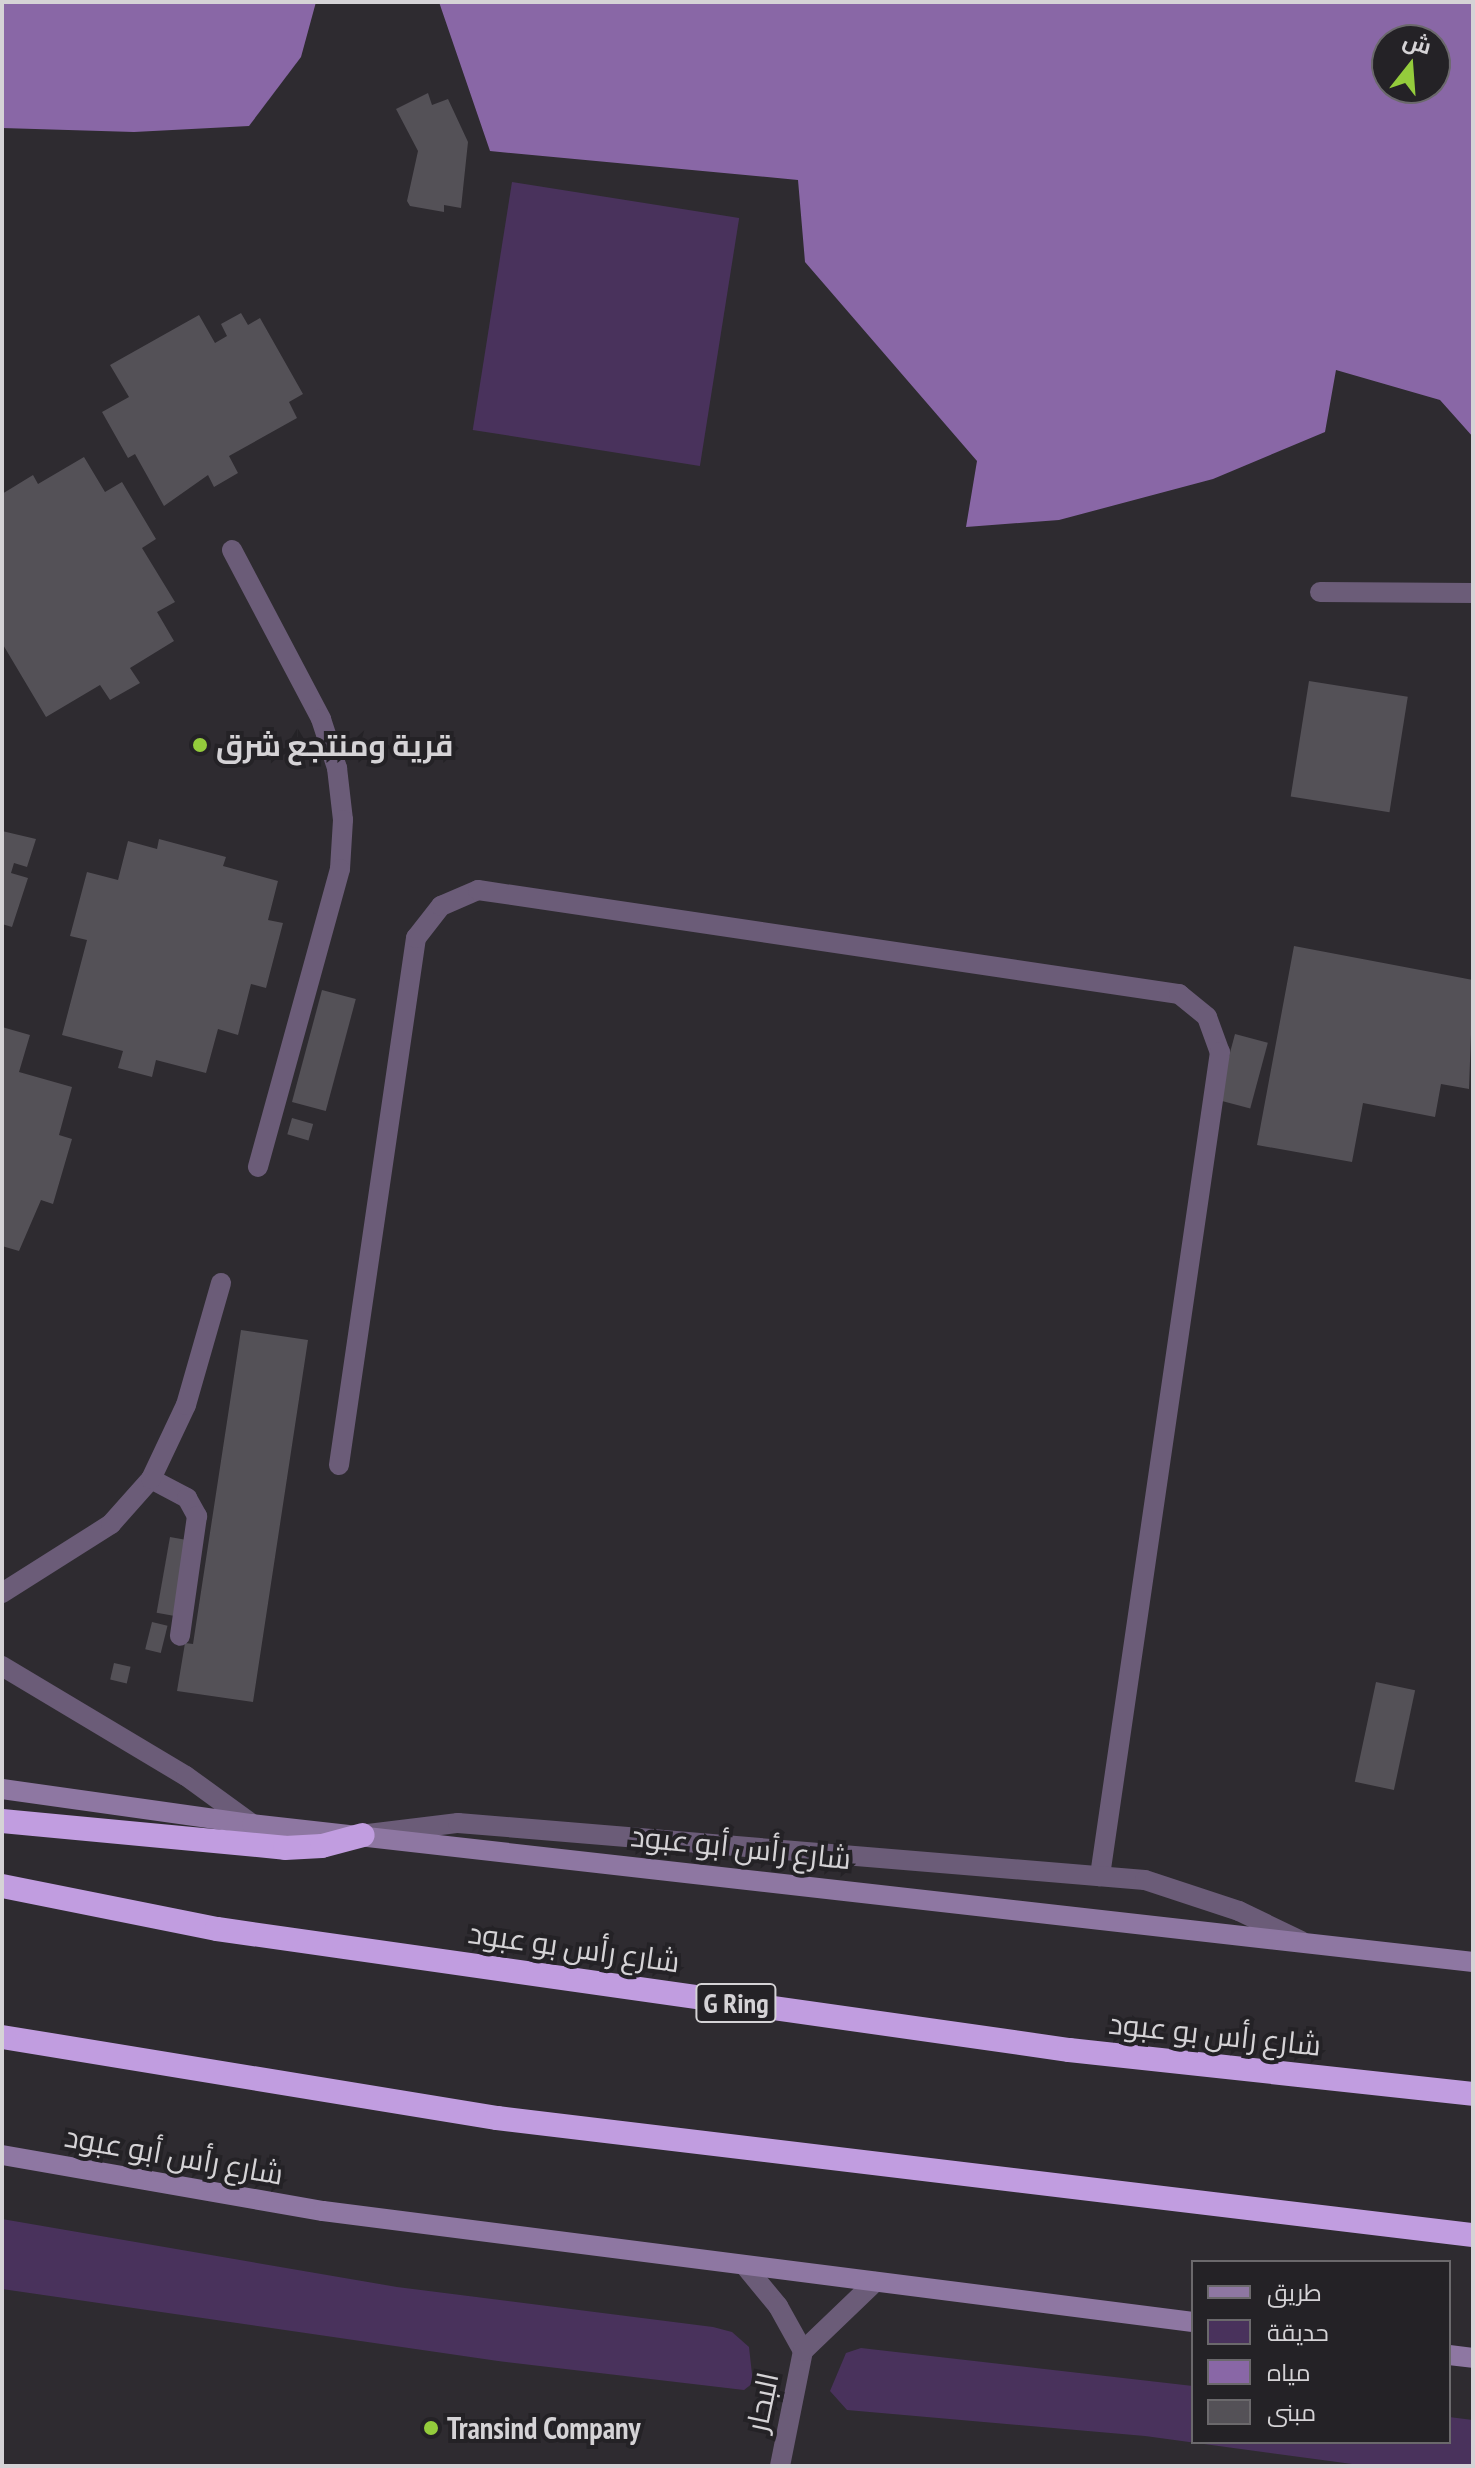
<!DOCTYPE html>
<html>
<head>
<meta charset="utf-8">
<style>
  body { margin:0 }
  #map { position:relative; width:1475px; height:2468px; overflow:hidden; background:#2e2b30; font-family:"PT Sans Narrow",Cairo,sans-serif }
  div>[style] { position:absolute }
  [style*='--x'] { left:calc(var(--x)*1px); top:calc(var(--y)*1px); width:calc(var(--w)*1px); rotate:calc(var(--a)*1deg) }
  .green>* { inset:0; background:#49325c; transform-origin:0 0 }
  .water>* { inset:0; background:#8967a6 }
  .building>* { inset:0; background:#545157; transform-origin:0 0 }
  .lane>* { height:20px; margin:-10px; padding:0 10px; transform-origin:10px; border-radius:10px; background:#6b5c78 }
  .street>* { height:20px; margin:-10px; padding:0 10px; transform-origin:10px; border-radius:10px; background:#6b5c78 }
  .secondary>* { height:20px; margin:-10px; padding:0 10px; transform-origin:10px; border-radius:10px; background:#8e77a2 }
  .highway>* { height:24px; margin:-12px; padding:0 12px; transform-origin:12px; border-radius:12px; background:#c19de0 }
  .dots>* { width:22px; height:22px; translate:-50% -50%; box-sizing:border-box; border:4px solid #242226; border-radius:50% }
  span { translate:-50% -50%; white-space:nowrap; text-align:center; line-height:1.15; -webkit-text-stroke:8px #242226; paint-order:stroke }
  .shield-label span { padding:2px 6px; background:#242226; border:2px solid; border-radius:6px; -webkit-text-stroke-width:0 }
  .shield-label { font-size:28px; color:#d5d3d6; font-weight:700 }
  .poi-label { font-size:30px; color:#d5d3d6; font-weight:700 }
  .left { translate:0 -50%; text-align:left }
  .street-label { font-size:30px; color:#d5d3d6 }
  .frame { position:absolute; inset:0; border:4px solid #d5d3d6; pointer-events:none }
  .legend { position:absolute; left:1191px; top:2260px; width:260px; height:184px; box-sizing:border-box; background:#242226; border:2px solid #6b696c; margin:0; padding:10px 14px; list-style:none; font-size:24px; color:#d5d3d6 }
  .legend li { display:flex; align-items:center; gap:16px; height:40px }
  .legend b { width:40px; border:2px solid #6b696c }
  .north { position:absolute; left:1371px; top:24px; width:80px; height:80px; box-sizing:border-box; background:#242226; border:2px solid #6b696c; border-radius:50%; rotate:17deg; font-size:22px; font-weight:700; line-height:32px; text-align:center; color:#d5d3d6 }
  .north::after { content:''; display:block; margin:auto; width:28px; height:36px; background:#94cc3c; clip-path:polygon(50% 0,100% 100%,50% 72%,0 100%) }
</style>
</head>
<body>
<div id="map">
  <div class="green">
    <div style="left:512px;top:182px;width:230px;height:251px;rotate:9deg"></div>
    <div style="clip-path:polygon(2px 2219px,397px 2287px,713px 2327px,732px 2332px,749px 2347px,753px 2383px,744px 2390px,498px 2361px,2px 2289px)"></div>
    <div style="clip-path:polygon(861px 2348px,1193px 2386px,1193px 2442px,1449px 2442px,1449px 2417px,1473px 2420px,1473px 2466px,1367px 2466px,1145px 2436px,847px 2410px,830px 2391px,846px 2353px)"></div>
  </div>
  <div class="water">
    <div style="clip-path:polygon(2px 2px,316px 2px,301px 57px,249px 126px,134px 132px,2px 128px)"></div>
    <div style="clip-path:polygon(evenodd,439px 2px,1473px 2px,1473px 437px,1440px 400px,1336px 370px,1325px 432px,1213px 479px,1059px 520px,966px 527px,977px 461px,805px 262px,798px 180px,490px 151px,439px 2px,1387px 40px,1435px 40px,1435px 88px,1387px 88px,1387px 40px)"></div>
  </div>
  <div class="building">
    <div style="clip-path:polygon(428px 93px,432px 105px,448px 99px,468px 142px,461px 208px,444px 205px,444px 212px,410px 206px,407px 201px,418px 151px,396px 109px)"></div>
    <div style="clip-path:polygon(241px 313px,248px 325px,260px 318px,303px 394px,289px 402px,297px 418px,229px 456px,238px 473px,214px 487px,208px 475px,164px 506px,135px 454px,128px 458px,102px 412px,129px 397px,110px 365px,199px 315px,215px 343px,227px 336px,221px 324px)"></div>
    <div style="clip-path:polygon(84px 457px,105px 492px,122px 482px,156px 539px,142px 548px,175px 602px,157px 612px,174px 641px,130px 668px,140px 683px,110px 700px,100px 685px,46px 717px,2px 643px,2px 494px,33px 475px,38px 484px)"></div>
    <div style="left:1309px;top:681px;width:100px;height:117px;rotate:9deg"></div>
    <div style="clip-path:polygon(2px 831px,36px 839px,27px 867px,14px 863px,11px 873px,28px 878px,12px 927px,2px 924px)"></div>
    <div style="clip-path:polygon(159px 839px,226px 857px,223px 866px,278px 881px,268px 920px,283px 923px,266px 988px,251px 984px,238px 1035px,218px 1029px,206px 1073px,156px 1060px,152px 1077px,118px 1068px,123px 1051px,62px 1035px,87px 940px,70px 936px,87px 872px,118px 880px,128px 841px,157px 849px)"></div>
    <div style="clip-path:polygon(1294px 946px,1473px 980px,1469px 1089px,1441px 1084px,1435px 1117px,1363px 1103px,1352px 1162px,1257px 1145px)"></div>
    <div style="left:322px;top:990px;width:35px;height:116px;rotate:15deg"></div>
    <div style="clip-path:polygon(2px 1027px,30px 1035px,19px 1072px,72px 1087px,59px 1135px,72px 1139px,53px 1204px,41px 1200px,19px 1251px,2px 1246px)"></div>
    <div style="left:1235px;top:1034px;width:34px;height:68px;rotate:15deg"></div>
    <div style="left:292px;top:1118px;width:22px;height:17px;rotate:16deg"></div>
    <div style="clip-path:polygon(241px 1330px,308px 1340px,253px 1702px,177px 1691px,185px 1643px,193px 1644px)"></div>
    <div style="left:170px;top:1537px;width:17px;height:77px;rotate:10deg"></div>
    <div style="left:152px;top:1622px;width:16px;height:28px;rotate:14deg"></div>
    <div style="left:114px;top:1663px;width:17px;height:17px;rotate:13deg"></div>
    <div style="left:1376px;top:1682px;width:40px;height:102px;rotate:12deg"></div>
  </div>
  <div class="lane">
    <div style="--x:232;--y:550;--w:191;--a:62.2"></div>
    <div style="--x:321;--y:719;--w:52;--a:71.9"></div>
    <div style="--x:337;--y:768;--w:52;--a:83.4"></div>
    <div style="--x:343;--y:820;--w:49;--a:93.5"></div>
    <div style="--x:340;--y:869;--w:309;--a:105.4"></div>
    <div style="--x:1320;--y:592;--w:153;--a:0.4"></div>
    <div style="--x:339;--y:1465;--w:533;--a:-81.69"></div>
    <div style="--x:416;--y:938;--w:41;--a:-52"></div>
    <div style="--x:441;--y:906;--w:40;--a:-23.4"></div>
    <div style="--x:478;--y:890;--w:709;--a:8.44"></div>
    <div style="--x:1179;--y:994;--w:36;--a:39"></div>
    <div style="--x:1207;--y:1017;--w:37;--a:70"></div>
    <div style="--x:1220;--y:1052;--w:833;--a:98.29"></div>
    <div style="--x:151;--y:1479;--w:41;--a:27.8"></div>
    <div style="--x:187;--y:1498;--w:21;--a:61"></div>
    <div style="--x:197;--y:1516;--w:121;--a:98.1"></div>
    <div style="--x:2;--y:1593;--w:129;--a:-32.3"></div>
    <div style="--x:111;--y:1524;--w:60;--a:-48.4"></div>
    <div style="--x:151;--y:1479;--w:82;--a:-64.7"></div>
    <div style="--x:186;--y:1405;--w:127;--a:-74"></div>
    <div style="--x:2;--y:1666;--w:214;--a:30.9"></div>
    <div style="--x:186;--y:1776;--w:82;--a:36"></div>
    <div style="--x:368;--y:1834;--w:91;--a:-7"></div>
    <div style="--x:458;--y:1823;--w:689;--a:4.74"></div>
    <div style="--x:1145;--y:1880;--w:99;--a:18.3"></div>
    <div style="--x:1239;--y:1911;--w:69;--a:25.8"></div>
  </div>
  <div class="street">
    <div style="--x:745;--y:2266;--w:52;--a:50.5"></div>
    <div style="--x:778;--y:2306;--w:51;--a:60.9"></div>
    <div style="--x:780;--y:2466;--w:117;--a:-78.7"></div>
    <div style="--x:803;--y:2351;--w:100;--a:-43.8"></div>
  </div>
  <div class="secondary">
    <div style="--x:2;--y:1789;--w:252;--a:8"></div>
    <div style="--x:252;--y:1824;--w:1229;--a:6.45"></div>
    <div style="--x:2;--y:2155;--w:326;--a:9.9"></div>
    <div style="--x:323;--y:2211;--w:877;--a:7.27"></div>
    <div style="--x:1449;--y:2355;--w:24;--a:7"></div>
  </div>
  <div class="highway">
    <div style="--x:2;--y:1821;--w:284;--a:5.4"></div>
    <div style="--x:285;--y:1848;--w:37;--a:-3"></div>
    <div style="--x:322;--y:1846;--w:42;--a:-15"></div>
    <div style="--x:2;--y:1886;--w:219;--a:11.3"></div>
    <div style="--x:217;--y:1929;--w:861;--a:8.08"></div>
    <div style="--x:1069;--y:2050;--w:406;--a:6.2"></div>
    <div style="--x:2;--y:2037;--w:502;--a:9.29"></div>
    <div style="--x:497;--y:2118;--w:983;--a:6.84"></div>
  </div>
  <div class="dots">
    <div style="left:200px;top:745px;background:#94cc3c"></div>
    <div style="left:431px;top:2428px;background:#94cc3c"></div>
  </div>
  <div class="shield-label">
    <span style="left:736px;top:2003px">G Ring</span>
  </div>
  <div class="poi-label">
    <span class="left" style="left:216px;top:745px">قرية ومنتجع شرق</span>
    <span class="left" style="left:447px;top:2428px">Transind Company</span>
  </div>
  <div class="street-label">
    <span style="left:741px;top:1847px;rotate:6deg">شارع رأس أبو عبود</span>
    <span style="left:574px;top:1947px;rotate:8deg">شارع رأس بو عبود</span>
    <span style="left:1215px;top:2034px;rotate:6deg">شارع رأس بو عبود</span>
    <span style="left:174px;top:2155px;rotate:10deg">شارع رأس أبو عبود</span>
    <span style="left:762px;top:2402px;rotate:-78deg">البحار</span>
  </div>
  <div class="frame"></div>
  <ul class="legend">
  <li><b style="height:10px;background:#8e77a2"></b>طريق</li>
  <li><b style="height:22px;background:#49325c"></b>حديقة</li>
  <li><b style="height:22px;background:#8967a6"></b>مياه</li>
  <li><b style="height:22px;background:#545157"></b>مبنى</li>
  </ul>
  <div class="north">ش</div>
</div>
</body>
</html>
